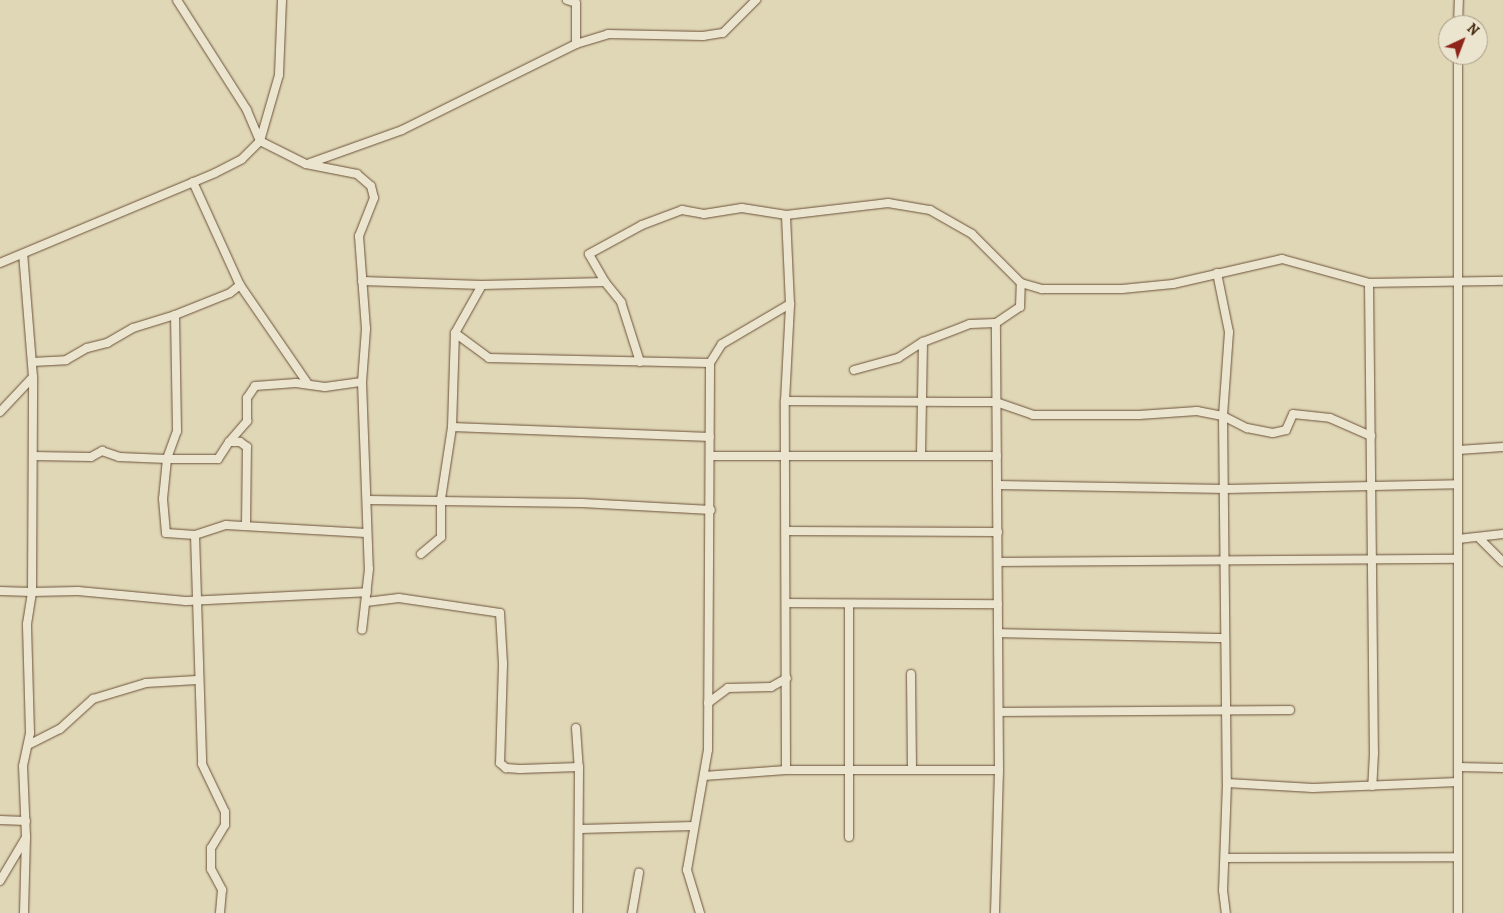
<!DOCTYPE html>
<html>
<head>
<meta charset="utf-8">
<style>
  body { margin:0 }
  #map { position:relative; width:1503px; height:913px; overflow:hidden; background:#e0d7b7; font-family:Alegreya,serif }
  div>[style] { position:absolute }
  [style*='--x'] { left:calc(var(--x)*1px); top:calc(var(--y)*1px); width:calc(var(--w)*1px); rotate:calc(var(--a)*1deg) }
  .roads { filter:drop-shadow(0 0 1px #6c5238) drop-shadow(0 0 1px #6c5238) }
  .minor>* { height:8px; margin:-4px; padding:0 4px; transform-origin:4px; border-radius:4px; background:#ebe5d0 }
  span { translate:-50% -50%; white-space:nowrap; text-align:center; line-height:1.15; -webkit-text-stroke:4px #ebe5d0; paint-order:stroke }
  .north { position:absolute; left:1438px; top:15px; width:50px; height:50px; box-sizing:border-box; background:#ebe5d0; border:1px solid #a99982; border-radius:50%; rotate:43deg; font-size:14px; font-weight:700; line-height:20px; text-align:center; color:#45260e }
  .north::after { content:''; display:block; margin:auto; width:18px; height:22px; background:#8f2418; clip-path:polygon(50% 0,100% 100%,50% 72%,0 100%) }
</style>
</head>
<body>
<div id="map">
  <div class="roads">
    <div class="minor">
      <div style="--x:282;--y:0;--w:75;--a:92.3"></div>
      <div style="--x:279;--y:75;--w:69;--a:106.1"></div>
      <div style="--x:260;--y:141;--w:51;--a:26.6"></div>
      <div style="--x:306;--y:164;--w:52;--a:11.1"></div>
      <div style="--x:357;--y:174;--w:18;--a:41"></div>
      <div style="--x:371;--y:186;--w:12;--a:76"></div>
      <div style="--x:374;--y:198;--w:41;--a:111.5"></div>
      <div style="--x:359;--y:236;--w:93;--a:85.7"></div>
      <div style="--x:366;--y:329;--w:53;--a:94.3"></div>
      <div style="--x:362;--y:382;--w:187;--a:87.9"></div>
      <div style="--x:369;--y:569;--w:61;--a:96.5"></div>
      <div style="--x:567;--y:0;--w:9;--a:18"></div>
      <div style="--x:576;--y:3;--w:41;--a:90"></div>
      <div style="--x:1458;--y:25;--w:25;--a:-88"></div>
      <div style="--x:310;--y:163;--w:98;--a:-19.7"></div>
      <div style="--x:402;--y:130;--w:194;--a:-26.3"></div>
      <div style="--x:576;--y:44;--w:34;--a:-17"></div>
      <div style="--x:608;--y:34;--w:95;--a:1.2"></div>
      <div style="--x:703;--y:36;--w:20;--a:-9"></div>
      <div style="--x:723;--y:33;--w:47;--a:-45"></div>
      <div style="--x:193;--y:182;--w:113;--a:65.5"></div>
      <div style="--x:240;--y:285;--w:120;--a:55.5"></div>
      <div style="--x:0;--y:263;--w:233;--a:-22.7"></div>
      <div style="--x:215;--y:173;--w:30;--a:-27"></div>
      <div style="--x:242;--y:159;--w:25;--a:-45"></div>
      <div style="--x:260;--y:141;--w:34;--a:-113"></div>
      <div style="--x:247;--y:110;--w:130;--a:-122.5"></div>
      <div style="--x:1217;--y:273;--w:60;--a:78.5"></div>
      <div style="--x:1229;--y:332;--w:84;--a:94.1"></div>
      <div style="--x:1223;--y:416;--w:367;--a:89.4"></div>
      <div style="--x:1227;--y:783;--w:107;--a:92.1"></div>
      <div style="--x:1223;--y:890;--w:23;--a:83"></div>
      <div style="--x:362;--y:281;--w:120;--a:1.9"></div>
      <div style="--x:482;--y:285;--w:123;--a:-1.4"></div>
      <div style="--x:605;--y:282;--w:32;--a:-120"></div>
      <div style="--x:589;--y:254;--w:60;--a:-28.7"></div>
      <div style="--x:642;--y:225;--w:43;--a:-20.6"></div>
      <div style="--x:682;--y:210;--w:22;--a:10"></div>
      <div style="--x:704;--y:214;--w:38;--a:-9"></div>
      <div style="--x:742;--y:208;--w:45;--a:9"></div>
      <div style="--x:786;--y:215;--w:103;--a:-6.7"></div>
      <div style="--x:888;--y:203;--w:43;--a:9.5"></div>
      <div style="--x:930;--y:210;--w:48;--a:29.7"></div>
      <div style="--x:972;--y:234;--w:69;--a:45"></div>
      <div style="--x:1021;--y:283;--w:22;--a:16"></div>
      <div style="--x:1042;--y:289;--w:80;--a:0"></div>
      <div style="--x:1122;--y:289;--w:51;--a:-5.6"></div>
      <div style="--x:1173;--y:284;--w:112;--a:-12.9"></div>
      <div style="--x:1282;--y:259;--w:90;--a:15.4"></div>
      <div style="--x:1369;--y:283;--w:134;--a:-0.9"></div>
      <div style="--x:605;--y:282;--w:26;--a:51"></div>
      <div style="--x:621;--y:302;--w:63;--a:72.4"></div>
      <div style="--x:1369;--y:283;--w:470;--a:89.4"></div>
      <div style="--x:1374;--y:753;--w:33;--a:93"></div>
      <div style="--x:175;--y:315;--w:116;--a:89"></div>
      <div style="--x:177;--y:431;--w:30;--a:110"></div>
      <div style="--x:167;--y:459;--w:51;--a:0"></div>
      <div style="--x:218;--y:459;--w:20;--a:-57"></div>
      <div style="--x:455;--y:333;--w:42;--a:36.3"></div>
      <div style="--x:489;--y:358;--w:221;--a:1.3"></div>
      <div style="--x:32;--y:362;--w:34;--a:-3"></div>
      <div style="--x:66;--y:360;--w:24;--a:-30"></div>
      <div style="--x:87;--y:348;--w:21;--a:-14"></div>
      <div style="--x:107;--y:343;--w:30;--a:-30"></div>
      <div style="--x:133;--y:328;--w:44;--a:-17.2"></div>
      <div style="--x:175;--y:315;--w:59;--a:-21.8"></div>
      <div style="--x:230;--y:293;--w:13;--a:-39"></div>
      <div style="--x:854;--y:370;--w:46;--a:-15.3"></div>
      <div style="--x:898;--y:358;--w:30;--a:-33"></div>
      <div style="--x:923;--y:342;--w:50;--a:-21"></div>
      <div style="--x:970;--y:324;--w:26;--a:-2"></div>
      <div style="--x:996;--y:323;--w:29;--a:-34"></div>
      <div style="--x:1020;--y:307;--w:24;--a:-88"></div>
      <div style="--x:785;--y:401;--w:211;--a:0.3"></div>
      <div style="--x:996;--y:402;--w:39;--a:19"></div>
      <div style="--x:1033;--y:415;--w:106;--a:0"></div>
      <div style="--x:1139;--y:415;--w:58;--a:-3.9"></div>
      <div style="--x:1197;--y:411;--w:26;--a:11"></div>
      <div style="--x:1223;--y:416;--w:27;--a:27"></div>
      <div style="--x:1247;--y:428;--w:26;--a:11"></div>
      <div style="--x:1273;--y:433;--w:13;--a:-13"></div>
      <div style="--x:1286;--y:430;--w:17;--a:-66"></div>
      <div style="--x:1293;--y:414;--w:37;--a:6"></div>
      <div style="--x:1330;--y:418;--w:45;--a:23.7"></div>
      <div style="--x:0;--y:412;--w:48;--a:-46.7"></div>
      <div style="--x:452;--y:427;--w:258;--a:2.2"></div>
      <div style="--x:1458;--y:450;--w:45;--a:-3.8"></div>
      <div style="--x:33;--y:456;--w:58;--a:1"></div>
      <div style="--x:91;--y:457;--w:13;--a:-29"></div>
      <div style="--x:102;--y:451;--w:18;--a:19"></div>
      <div style="--x:119;--y:457;--w:48;--a:2.4"></div>
      <div style="--x:167;--y:459;--w:40;--a:95.7"></div>
      <div style="--x:163;--y:499;--w:34;--a:85"></div>
      <div style="--x:166;--y:533;--w:29;--a:4"></div>
      <div style="--x:195;--y:535;--w:229;--a:88.2"></div>
      <div style="--x:202;--y:764;--w:53;--a:64.4"></div>
      <div style="--x:225;--y:812;--w:13;--a:90"></div>
      <div style="--x:225;--y:825;--w:27;--a:121"></div>
      <div style="--x:211;--y:848;--w:21;--a:90"></div>
      <div style="--x:211;--y:869;--w:24;--a:62"></div>
      <div style="--x:222;--y:890;--w:23;--a:95"></div>
      <div style="--x:710;--y:456;--w:287;--a:0"></div>
      <div style="--x:921;--y:456;--w:114;--a:-89"></div>
      <div style="--x:997;--y:485;--w:229;--a:1"></div>
      <div style="--x:1226;--y:489;--w:232;--a:-1.2"></div>
      <div style="--x:367;--y:500;--w:215;--a:0.8"></div>
      <div style="--x:582;--y:503;--w:129;--a:3.1"></div>
      <div style="--x:246;--y:525;--w:78;--a:-89.3"></div>
      <div style="--x:247;--y:447;--w:9;--a:-144"></div>
      <div style="--x:240;--y:442;--w:11;--a:180"></div>
      <div style="--x:229;--y:442;--w:28;--a:-49"></div>
      <div style="--x:247;--y:421;--w:23;--a:-90"></div>
      <div style="--x:247;--y:398;--w:14;--a:-56"></div>
      <div style="--x:255;--y:386;--w:41;--a:-4.2"></div>
      <div style="--x:296;--y:383;--w:29;--a:8"></div>
      <div style="--x:325;--y:387;--w:37;--a:-8"></div>
      <div style="--x:786;--y:531;--w:212;--a:0.3"></div>
      <div style="--x:195;--y:535;--w:33;--a:-18"></div>
      <div style="--x:226;--y:525;--w:140;--a:3.3"></div>
      <div style="--x:1479;--y:538;--w:34;--a:45"></div>
      <div style="--x:1458;--y:539;--w:45;--a:-6.3"></div>
      <div style="--x:421;--y:554;--w:26;--a:-40"></div>
      <div style="--x:441;--y:537;--w:38;--a:-90"></div>
      <div style="--x:441;--y:499;--w:73;--a:-81.3"></div>
      <div style="--x:452;--y:427;--w:94;--a:-88.2"></div>
      <div style="--x:455;--y:333;--w:55;--a:-60.6"></div>
      <div style="--x:998;--y:562;--w:460;--a:-0.4"></div>
      <div style="--x:0;--y:591;--w:32;--a:2"></div>
      <div style="--x:32;--y:592;--w:215;--a:-89.7"></div>
      <div style="--x:33;--y:377;--w:123;--a:-94.6"></div>
      <div style="--x:366;--y:602;--w:33;--a:-7"></div>
      <div style="--x:399;--y:598;--w:102;--a:8.4"></div>
      <div style="--x:500;--y:613;--w:51;--a:86.6"></div>
      <div style="--x:503;--y:664;--w:99;--a:91.7"></div>
      <div style="--x:500;--y:763;--w:8;--a:40"></div>
      <div style="--x:506;--y:768;--w:14;--a:4"></div>
      <div style="--x:520;--y:769;--w:59;--a:-1.9"></div>
      <div style="--x:786;--y:603;--w:212;--a:0.3"></div>
      <div style="--x:849;--y:604;--w:233;--a:90"></div>
      <div style="--x:998;--y:633;--w:227;--a:1.3"></div>
      <div style="--x:911;--y:674;--w:96;--a:89.4"></div>
      <div style="--x:708;--y:703;--w:25;--a:-37"></div>
      <div style="--x:728;--y:688;--w:43;--a:-1.3"></div>
      <div style="--x:771;--y:687;--w:18;--a:-29"></div>
      <div style="--x:999;--y:712;--w:291;--a:-0.4"></div>
      <div style="--x:576;--y:728;--w:39;--a:86"></div>
      <div style="--x:579;--y:767;--w:146;--a:90.4"></div>
      <div style="--x:30;--y:744;--w:34;--a:-27"></div>
      <div style="--x:60;--y:729;--w:45;--a:-42.3"></div>
      <div style="--x:93;--y:699;--w:55;--a:-16.8"></div>
      <div style="--x:146;--y:683;--w:51;--a:-3.4"></div>
      <div style="--x:1458;--y:767;--w:45;--a:1.3"></div>
      <div style="--x:786;--y:770;--w:369;--a:-90.2"></div>
      <div style="--x:785;--y:401;--w:97;--a:-87"></div>
      <div style="--x:790;--y:304;--w:89;--a:-92.6"></div>
      <div style="--x:704;--y:776;--w:82;--a:-4.2"></div>
      <div style="--x:786;--y:770;--w:213;--a:0"></div>
      <div style="--x:1227;--y:783;--w:86;--a:3.3"></div>
      <div style="--x:1313;--y:788;--w:145;--a:-2.4"></div>
      <div style="--x:0;--y:820;--w:26;--a:2"></div>
      <div style="--x:580;--y:829;--w:114;--a:-1.5"></div>
      <div style="--x:1225;--y:858;--w:233;--a:-0.2"></div>
      <div style="--x:0;--y:881;--w:49;--a:-59.2"></div>
      <div style="--x:24;--y:913;--w:76;--a:-88.5"></div>
      <div style="--x:26;--y:837;--w:71;--a:-92.4"></div>
      <div style="--x:23;--y:766;--w:34;--a:-78"></div>
      <div style="--x:30;--y:733;--w:109;--a:-91.6"></div>
      <div style="--x:27;--y:624;--w:32;--a:-81"></div>
      <div style="--x:32;--y:592;--w:46;--a:-1.2"></div>
      <div style="--x:78;--y:591;--w:108;--a:5.3"></div>
      <div style="--x:186;--y:601;--w:181;--a:-2.8"></div>
      <div style="--x:632;--y:913;--w:41;--a:-80.1"></div>
      <div style="--x:700;--y:913;--w:45;--a:-106.8"></div>
      <div style="--x:687;--y:870;--w:122;--a:-80.1"></div>
      <div style="--x:708;--y:750;--w:387;--a:-89.7"></div>
      <div style="--x:710;--y:363;--w:22;--a:-58"></div>
      <div style="--x:722;--y:344;--w:79;--a:-30.5"></div>
      <div style="--x:995;--y:913;--w:143;--a:-88.4"></div>
      <div style="--x:999;--y:770;--w:447;--a:-90.4"></div>
      <div style="--x:1458;--y:913;--w:858;--a:-90"></div>
    </div>
  </div>
  <div class="north">N</div>
</div>
</body>
</html>
